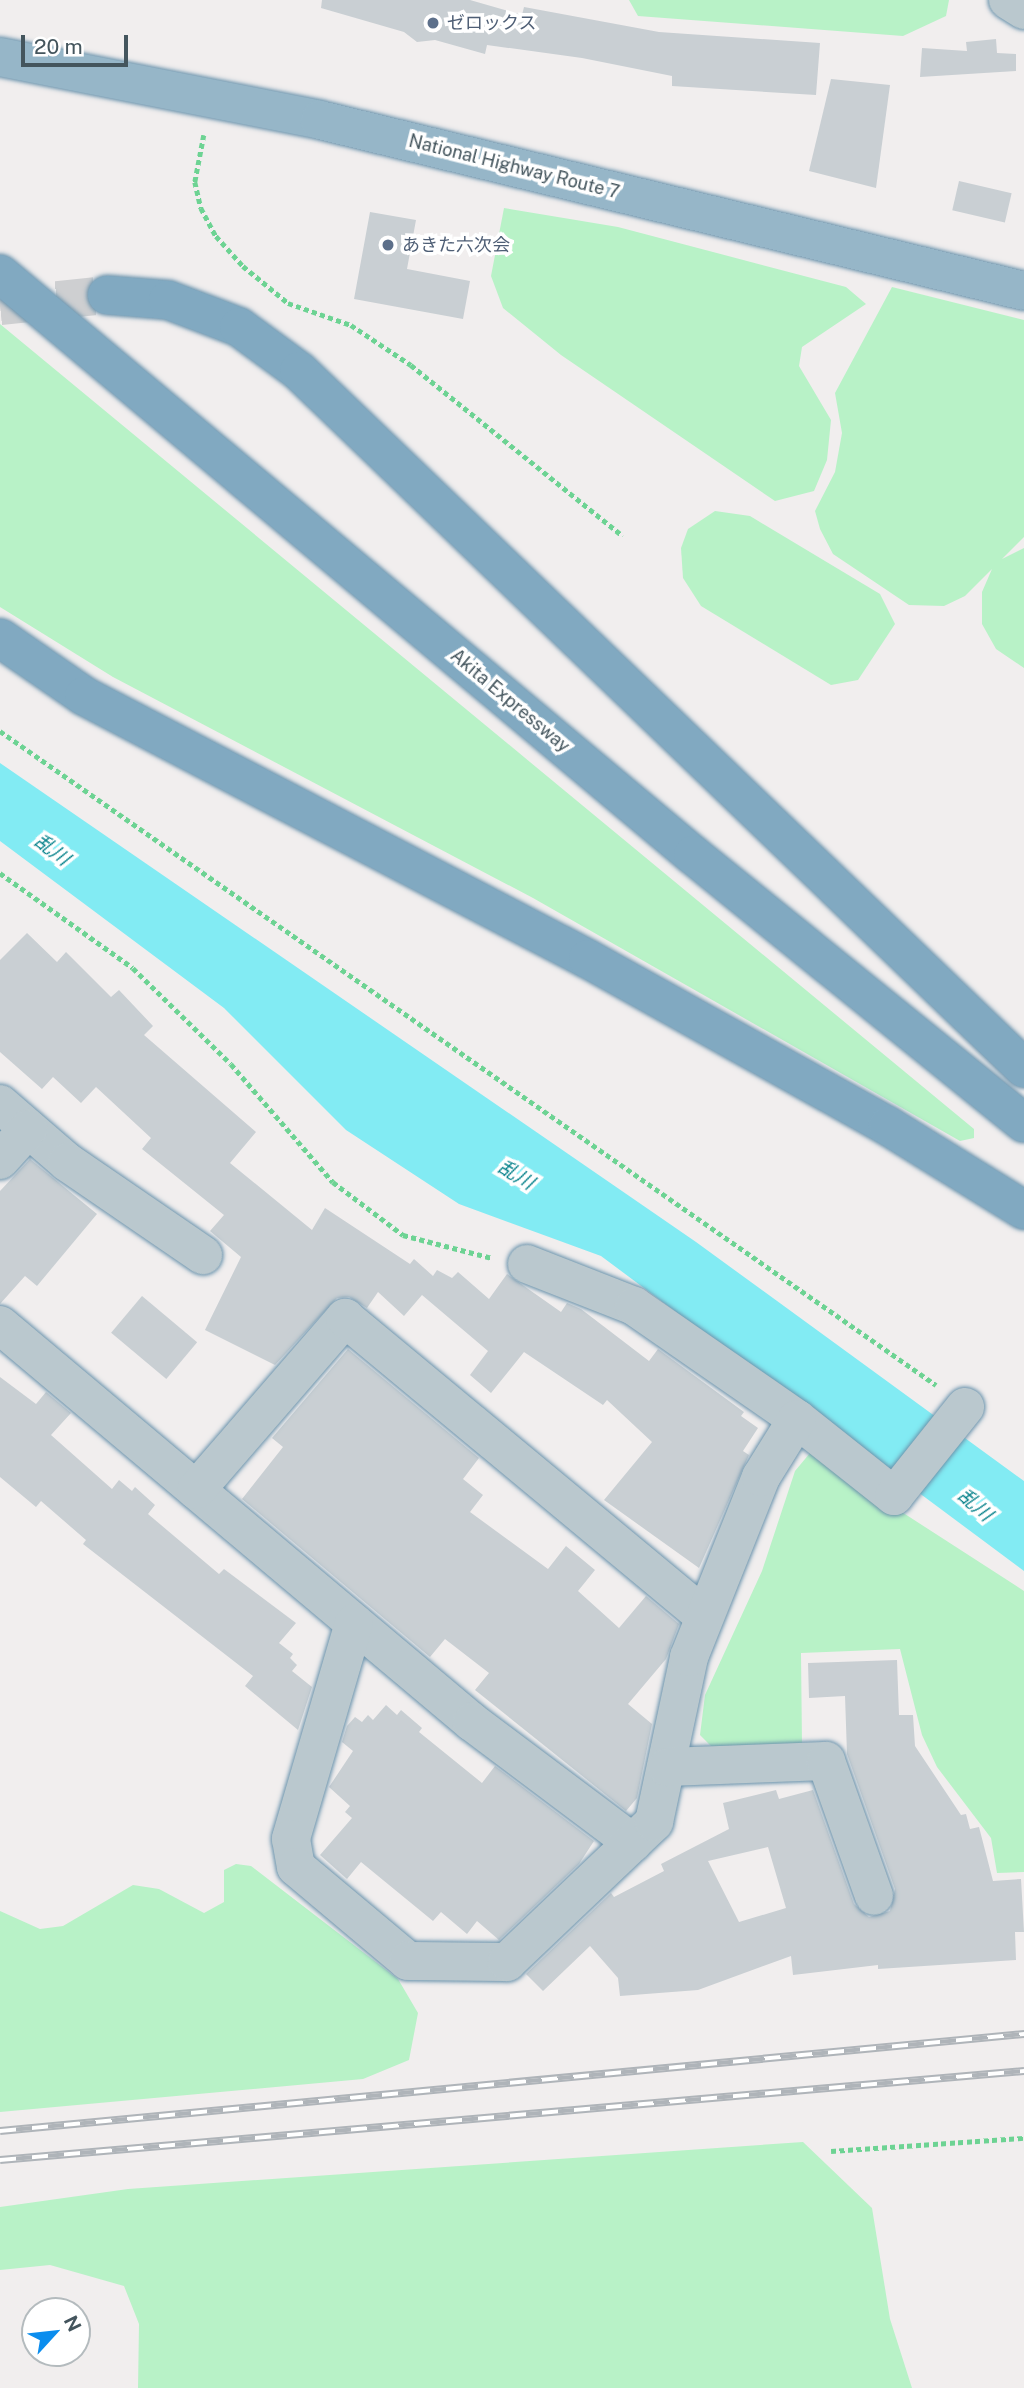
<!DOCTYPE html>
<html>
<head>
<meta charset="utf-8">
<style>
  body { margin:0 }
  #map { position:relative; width:1024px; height:2388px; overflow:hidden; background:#f1eeee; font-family:"Public Sans","Noto Sans JP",sans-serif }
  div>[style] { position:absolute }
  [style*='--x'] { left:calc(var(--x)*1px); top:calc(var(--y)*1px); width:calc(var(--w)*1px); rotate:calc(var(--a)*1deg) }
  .green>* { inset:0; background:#b8f2c7 }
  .water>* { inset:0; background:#82ebf3 }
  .building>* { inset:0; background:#c9cfd3; transform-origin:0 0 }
  .motorway-tunnel>* { height:38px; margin-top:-19px; transform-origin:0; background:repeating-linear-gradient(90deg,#cecfd1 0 38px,transparent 0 57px) }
  .path>* { height:4.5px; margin-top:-2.25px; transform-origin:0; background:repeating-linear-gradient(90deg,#6dd393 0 5px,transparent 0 8.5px) }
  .roads { filter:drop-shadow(0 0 2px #6c94ad) drop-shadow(0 0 2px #6c94ad) }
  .minor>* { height:38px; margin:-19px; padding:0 19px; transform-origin:19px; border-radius:19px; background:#bac8ce }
  .trunk>* { height:38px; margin:-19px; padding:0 19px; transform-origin:19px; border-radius:19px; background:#96b6c8 }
  .motorway>* { height:38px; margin:-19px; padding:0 19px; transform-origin:19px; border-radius:19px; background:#81a9c1 }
  .rail>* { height:8px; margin-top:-4px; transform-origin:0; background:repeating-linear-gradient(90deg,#fff 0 16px,#afb4b9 0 32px); box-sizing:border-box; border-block:2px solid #afb4b9 }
  .dots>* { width:19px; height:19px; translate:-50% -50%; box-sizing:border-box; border:4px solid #fff; border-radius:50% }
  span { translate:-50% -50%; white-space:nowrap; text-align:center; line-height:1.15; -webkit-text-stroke:7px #fff; paint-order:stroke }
  .service-label { font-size:18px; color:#4e5e75 }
  .left { translate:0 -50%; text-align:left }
  .street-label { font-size:18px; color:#44555d }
  .water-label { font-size:19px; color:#05818a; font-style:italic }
  .north { position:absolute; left:21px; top:2297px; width:70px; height:70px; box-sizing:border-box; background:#fff; border:2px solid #b4bbbe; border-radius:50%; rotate:63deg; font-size:19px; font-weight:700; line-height:28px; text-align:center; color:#44555d }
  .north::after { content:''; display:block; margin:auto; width:24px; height:32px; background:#0b8dee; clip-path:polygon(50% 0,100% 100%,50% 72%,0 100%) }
  .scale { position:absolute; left:21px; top:35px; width:107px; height:32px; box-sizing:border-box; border:4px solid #44555d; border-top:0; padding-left:9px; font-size:21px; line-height:24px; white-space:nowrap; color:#44555d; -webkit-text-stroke:5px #fff; paint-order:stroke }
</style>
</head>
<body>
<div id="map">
  <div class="green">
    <div style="clip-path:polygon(629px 0,949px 0,946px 16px,903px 36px,638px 16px)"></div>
    <div style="clip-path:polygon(504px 208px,618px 227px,846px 287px,866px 304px,802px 347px,799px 366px,831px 420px,827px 460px,814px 491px,775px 501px,561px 355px,503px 308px,491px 276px)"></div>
    <div style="clip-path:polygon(892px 287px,1024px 320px,1024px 537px,1002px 559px,1024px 548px,1024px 668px,996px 649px,982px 624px,982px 592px,992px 569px,965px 596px,944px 606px,909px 605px,833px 554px,820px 529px,815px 511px,835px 472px,842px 433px,835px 393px)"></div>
    <div style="clip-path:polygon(0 324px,974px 1129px,974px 1138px,960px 1141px,533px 898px,113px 677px,0 607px)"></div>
    <div style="clip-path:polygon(715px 511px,750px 516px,880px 594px,895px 624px,858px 680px,831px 685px,701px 606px,683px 578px,681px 548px,688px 529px)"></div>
    <div style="clip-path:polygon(815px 1447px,891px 1505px,1024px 1591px,1024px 1872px,997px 1873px,991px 1838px,937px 1767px,922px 1735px,900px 1649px,801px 1653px,802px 1745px,712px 1747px,700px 1735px,705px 1695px,762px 1571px,795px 1471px)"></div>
    <div style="clip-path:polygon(236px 1864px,251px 1866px,398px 1979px,418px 2013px,409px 2060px,363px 2079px,0 2112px,0 1911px,40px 1929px,63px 1926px,133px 1885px,159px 1889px,204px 1913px,224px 1902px,224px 1870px)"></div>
    <div style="clip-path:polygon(803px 2142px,872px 2208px,890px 2319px,912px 2388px,138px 2388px,139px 2324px,124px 2286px,50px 2265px,0 2270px,0 2207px,128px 2189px)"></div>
  </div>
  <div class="water">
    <div style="clip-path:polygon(0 763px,696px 1242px,1024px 1481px,1024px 1571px,601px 1256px,459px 1204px,346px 1130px,224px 1008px,0 841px)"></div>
  </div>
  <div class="building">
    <div style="clip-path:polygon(322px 0,470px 0,522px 15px,524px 7px,659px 32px,820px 43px,816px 95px,672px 86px,672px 76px,582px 58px,487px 45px,485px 54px,435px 40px,417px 42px,404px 32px,321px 8px)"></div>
    <div style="clip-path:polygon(996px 39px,997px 53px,1016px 54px,1016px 71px,920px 77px,922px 48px,967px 51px,966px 42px)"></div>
    <div style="clip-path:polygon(831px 79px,890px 85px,876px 188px,809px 171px)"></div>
    <div style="left:959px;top:181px;width:54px;height:30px;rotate:13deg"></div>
    <div style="clip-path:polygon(370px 212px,416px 220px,407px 269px,470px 281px,463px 319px,354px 299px)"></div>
    <div style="clip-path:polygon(27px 933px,57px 962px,66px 952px,111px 997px,119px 990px,153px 1026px,144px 1035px,256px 1132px,230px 1163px,312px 1230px,325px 1208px,410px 1264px,414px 1259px,433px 1276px,437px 1270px,452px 1278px,458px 1272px,489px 1299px,507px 1274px,561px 1312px,567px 1303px,581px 1309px,649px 1361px,658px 1349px,744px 1412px,741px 1416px,758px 1428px,743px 1451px,749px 1455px,699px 1568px,604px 1500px,652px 1442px,607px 1400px,603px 1405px,524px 1352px,491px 1393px,470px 1375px,488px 1351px,422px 1295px,404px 1316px,378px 1292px,367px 1308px,349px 1297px,337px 1298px,275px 1365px,205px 1330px,241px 1257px,210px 1231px,224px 1215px,142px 1149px,151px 1138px,96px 1087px,81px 1103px,53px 1077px,42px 1089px,0 1052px,0 960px)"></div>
    <div style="clip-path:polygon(30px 1159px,97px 1214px,37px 1286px,25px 1276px,0 1304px,0 1191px)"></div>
    <div style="left:142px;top:1296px;width:72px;height:48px;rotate:40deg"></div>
    <div style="clip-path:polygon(348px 1349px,479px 1458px,463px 1479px,483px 1495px,470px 1512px,548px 1569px,566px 1546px,595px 1570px,578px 1591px,619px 1628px,646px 1596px,679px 1624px,666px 1659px,628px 1704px,652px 1724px,637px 1798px,626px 1811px,475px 1690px,489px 1673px,445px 1639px,430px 1657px,242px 1499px,283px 1447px,272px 1438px)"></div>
    <div style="clip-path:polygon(0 1377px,36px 1404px,46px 1392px,71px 1413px,51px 1435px,112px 1489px,119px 1480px,132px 1491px,135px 1487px,155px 1505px,148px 1514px,219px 1574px,224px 1569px,296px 1623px,279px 1643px,293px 1654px,290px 1658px,297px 1665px,292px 1671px,312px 1687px,298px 1730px,245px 1686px,253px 1676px,83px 1544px,86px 1540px,41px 1501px,36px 1507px,0 1477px)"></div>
    <div style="clip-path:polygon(evenodd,897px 1660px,899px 1715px,913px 1715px,915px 1746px,961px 1815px,966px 1814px,970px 1829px,979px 1827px,993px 1881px,1021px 1879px,1024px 1932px,1015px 1932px,1016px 1960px,878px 1969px,878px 1965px,793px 1975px,791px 1956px,698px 1990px,620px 1996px,618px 1978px,590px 1946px,543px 1991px,526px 1974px,611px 1893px,614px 1897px,664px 1871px,661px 1864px,729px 1829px,723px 1803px,776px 1790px,779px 1799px,813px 1790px,854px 1904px,869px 1917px,890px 1911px,895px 1889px,847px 1754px,845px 1696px,809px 1698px,808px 1663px,897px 1660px,768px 1847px,786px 1908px,739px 1922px,708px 1861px,768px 1847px)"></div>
    <div style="clip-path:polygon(386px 1705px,397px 1715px,401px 1710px,422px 1728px,419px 1732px,482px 1783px,495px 1766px,594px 1841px,579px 1864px,499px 1940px,477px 1921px,467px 1934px,441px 1912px,433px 1921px,361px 1862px,347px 1879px,320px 1855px,352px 1818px,345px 1812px,350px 1806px,329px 1787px,353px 1751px,342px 1742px,347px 1726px,355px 1717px,362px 1722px,368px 1715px,373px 1720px)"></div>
  </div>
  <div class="motorway-tunnel">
    <div style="--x:0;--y:306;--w:108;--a:-5.9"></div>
  </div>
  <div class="path">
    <div style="--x:204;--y:135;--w:48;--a:100.8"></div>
    <div style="--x:195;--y:182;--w:27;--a:77"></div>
    <div style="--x:201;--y:208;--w:32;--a:62"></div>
    <div style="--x:216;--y:236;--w:40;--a:48"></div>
    <div style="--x:243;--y:266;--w:58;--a:39.4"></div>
    <div style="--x:288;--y:303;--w:67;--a:19.2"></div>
    <div style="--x:351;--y:325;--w:72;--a:33.7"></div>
    <div style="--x:411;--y:365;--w:272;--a:38.9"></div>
    <div style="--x:0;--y:731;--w:1142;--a:34.94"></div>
    <div style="--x:0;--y:873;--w:163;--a:35.5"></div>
    <div style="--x:133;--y:968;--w:137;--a:44.4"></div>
    <div style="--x:231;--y:1064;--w:156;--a:49.2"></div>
    <div style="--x:333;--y:1182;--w:88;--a:37.1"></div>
    <div style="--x:403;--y:1235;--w:92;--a:14.5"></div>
    <div style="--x:831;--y:2151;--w:193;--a:-3.9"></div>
  </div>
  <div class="roads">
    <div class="minor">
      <div style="--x:1008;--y:0;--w:19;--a:32"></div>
      <div style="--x:0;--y:1104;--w:89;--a:40.9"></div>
      <div style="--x:67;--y:1162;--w:165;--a:34.4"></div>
      <div style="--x:0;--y:1160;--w:42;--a:-47.9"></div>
      <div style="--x:527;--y:1264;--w:115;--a:21.4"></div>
      <div style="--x:634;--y:1306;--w:198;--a:34.7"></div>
      <div style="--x:797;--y:1419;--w:124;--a:38.4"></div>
      <div style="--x:894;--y:1496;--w:114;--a:-51.4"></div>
      <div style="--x:0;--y:1325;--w:617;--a:40.07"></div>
      <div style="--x:472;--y:1722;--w:201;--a:36.9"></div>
      <div style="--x:196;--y:1490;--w:228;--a:-49.1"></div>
      <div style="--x:345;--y:1318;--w:467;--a:39.7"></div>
      <div style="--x:354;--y:1623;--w:225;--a:106.3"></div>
      <div style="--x:291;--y:1839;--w:28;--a:80"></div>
      <div style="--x:296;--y:1867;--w:146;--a:40"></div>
      <div style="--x:408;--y:1961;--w:99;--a:0.6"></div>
      <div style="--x:507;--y:1962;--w:203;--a:-43.6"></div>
      <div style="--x:654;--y:1822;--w:169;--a:-78"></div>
      <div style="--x:689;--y:1657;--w:194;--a:-68.2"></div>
      <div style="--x:761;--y:1477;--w:68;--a:-58.2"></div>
      <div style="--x:667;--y:1767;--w:159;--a:-2.2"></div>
      <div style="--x:826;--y:1761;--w:143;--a:70.4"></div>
    </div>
    <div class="trunk">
      <div style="--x:0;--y:57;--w:326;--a:11.1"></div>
      <div style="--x:320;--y:120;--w:724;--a:13.65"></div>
    </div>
    <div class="motorway">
      <div style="--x:0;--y:274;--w:904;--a:39.98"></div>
      <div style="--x:693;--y:855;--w:426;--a:39"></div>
      <div style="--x:107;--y:295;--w:61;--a:4.7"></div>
      <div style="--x:168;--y:300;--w:76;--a:20.8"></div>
      <div style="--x:239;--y:327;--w:74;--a:36.3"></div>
      <div style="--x:299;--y:371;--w:1006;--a:43.87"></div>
      <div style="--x:0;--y:638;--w:102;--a:34.6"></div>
      <div style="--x:84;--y:696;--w:568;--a:27.56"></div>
      <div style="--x:588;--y:959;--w:343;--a:29.1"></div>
      <div style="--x:888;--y:1126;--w:160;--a:31.7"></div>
    </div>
  </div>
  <div class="rail">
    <div style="--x:0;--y:2131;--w:1029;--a:-5.41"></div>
    <div style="--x:0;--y:2160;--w:1028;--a:-4.97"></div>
  </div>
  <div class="dots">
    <div style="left:433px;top:23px;background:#5c6f8a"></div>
    <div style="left:388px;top:245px;background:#5c6f8a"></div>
  </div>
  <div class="service-label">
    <span class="left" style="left:447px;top:23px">ゼロックス</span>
    <span class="left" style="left:402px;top:245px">あきた六次会</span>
  </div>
  <div class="street-label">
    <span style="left:514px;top:167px;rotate:14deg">National Highway Route 7</span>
    <span style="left:510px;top:701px;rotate:40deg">Akita Expressway</span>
  </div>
  <div class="water-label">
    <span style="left:52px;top:850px;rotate:37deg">乱川</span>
    <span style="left:516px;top:1175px;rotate:31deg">乱川</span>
    <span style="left:975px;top:1505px;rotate:41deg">乱川</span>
  </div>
  <div class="north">N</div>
  <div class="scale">20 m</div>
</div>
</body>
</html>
